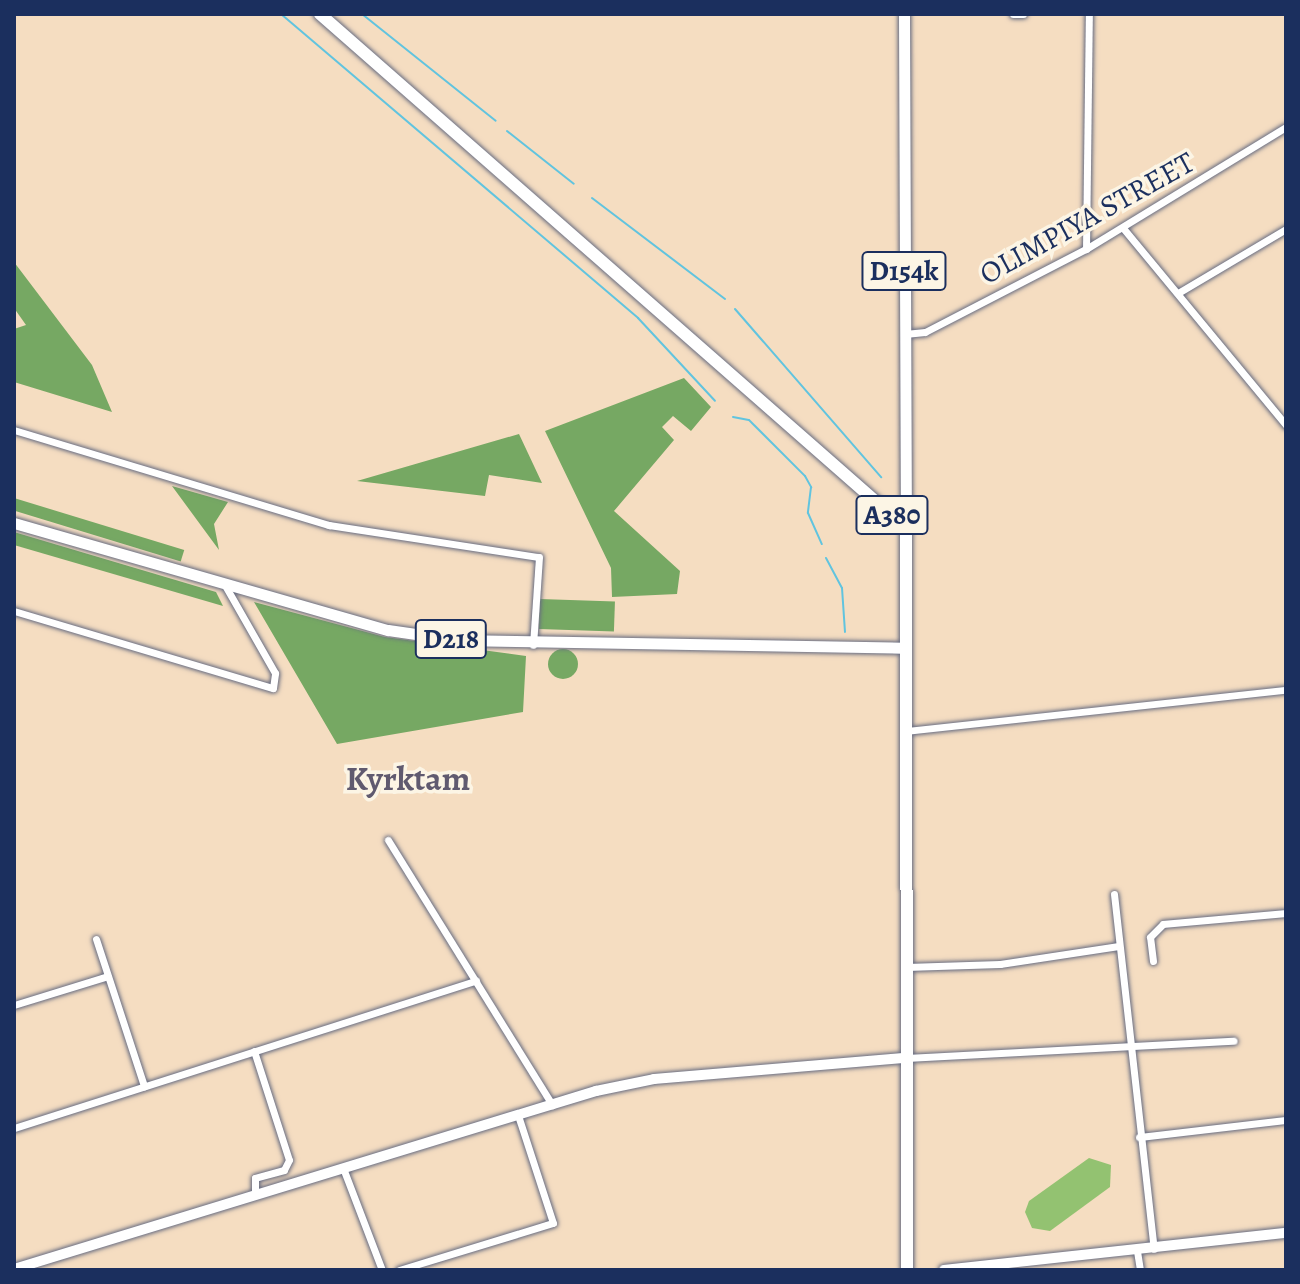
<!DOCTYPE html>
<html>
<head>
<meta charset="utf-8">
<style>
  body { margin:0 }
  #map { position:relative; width:1300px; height:1284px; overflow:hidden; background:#f5ddc1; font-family:Alegreya,serif }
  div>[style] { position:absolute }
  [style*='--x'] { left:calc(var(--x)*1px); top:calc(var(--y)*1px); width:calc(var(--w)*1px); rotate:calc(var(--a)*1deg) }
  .green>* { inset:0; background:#93c271 }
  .forest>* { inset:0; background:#76a863; transform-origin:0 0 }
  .round { border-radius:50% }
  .stream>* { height:2px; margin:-1px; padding:0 1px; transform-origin:1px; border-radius:1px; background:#61c4df }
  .roads { filter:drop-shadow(0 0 2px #676c81) drop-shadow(0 0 2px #676c81) }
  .street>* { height:7px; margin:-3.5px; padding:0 3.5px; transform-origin:3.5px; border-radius:3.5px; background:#fff }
  .secondary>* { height:10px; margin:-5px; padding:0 5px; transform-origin:5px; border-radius:5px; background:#fff }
  .primary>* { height:11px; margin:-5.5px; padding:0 5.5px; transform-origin:5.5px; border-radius:5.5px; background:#fff }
  .highway>* { height:12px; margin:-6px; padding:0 6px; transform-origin:6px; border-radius:6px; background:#fff }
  span { translate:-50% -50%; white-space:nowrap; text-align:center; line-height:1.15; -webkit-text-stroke:7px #fcf5e5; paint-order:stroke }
  .shield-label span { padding:2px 6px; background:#fcf5e5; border:2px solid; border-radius:6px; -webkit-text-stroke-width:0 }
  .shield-label { font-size:28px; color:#1b2f5e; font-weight:700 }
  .street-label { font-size:30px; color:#1b2f5e }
  .quarter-label { font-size:34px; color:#605a6f; font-weight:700 }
  .frame { position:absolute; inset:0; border:16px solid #1b2f5e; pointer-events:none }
</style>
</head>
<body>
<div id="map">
  <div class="green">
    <div style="clip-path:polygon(1089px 1158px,1111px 1165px,1110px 1187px,1050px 1231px,1032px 1228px,1025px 1212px,1029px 1201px)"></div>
  </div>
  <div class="forest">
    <div style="clip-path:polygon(14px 262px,92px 365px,112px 412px,14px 382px,14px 329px,26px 325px,14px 308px)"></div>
    <div style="clip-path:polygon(684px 378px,711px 407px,691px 431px,673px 416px,662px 427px,674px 440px,614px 511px,680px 571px,677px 594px,612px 597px,611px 568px,545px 431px)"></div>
    <div style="clip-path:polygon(519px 434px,542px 483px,489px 475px,485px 496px,357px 481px)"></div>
    <div style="clip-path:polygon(172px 486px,228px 502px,214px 524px,219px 550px)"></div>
    <div style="left:14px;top:498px;width:178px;height:12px;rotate:17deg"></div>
    <div style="clip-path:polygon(14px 532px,216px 592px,223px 606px,14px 545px)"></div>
    <div style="left:540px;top:599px;width:75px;height:30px;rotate:2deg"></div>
    <div style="clip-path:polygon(254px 602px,385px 637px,526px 656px,523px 712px,337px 744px)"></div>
    <div class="round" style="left:548px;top:649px;width:30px;height:30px"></div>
  </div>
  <div class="stream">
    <div style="--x:281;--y:14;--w:469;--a:40.4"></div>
    <div style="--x:638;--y:318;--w:113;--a:47.1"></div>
    <div style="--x:362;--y:14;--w:171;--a:38.6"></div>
    <div style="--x:507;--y:131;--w:85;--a:38.3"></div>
    <div style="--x:592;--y:198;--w:167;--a:37.2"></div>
    <div style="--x:735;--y:309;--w:223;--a:49"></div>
    <div style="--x:733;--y:417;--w:16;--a:11"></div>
    <div style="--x:749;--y:420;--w:79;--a:45"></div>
    <div style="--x:805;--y:476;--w:13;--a:61"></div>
    <div style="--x:811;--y:487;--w:26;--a:97"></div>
    <div style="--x:808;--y:513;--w:34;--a:66"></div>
    <div style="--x:826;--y:558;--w:34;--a:62"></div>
    <div style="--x:842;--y:588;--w:44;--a:86.1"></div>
  </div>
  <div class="roads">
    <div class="street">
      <div style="--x:1013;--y:14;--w:10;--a:0"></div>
      <div style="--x:1123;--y:228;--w:256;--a:50.4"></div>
      <div style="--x:1086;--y:249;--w:235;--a:-89.3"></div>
      <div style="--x:1178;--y:293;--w:126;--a:-30.7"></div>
      <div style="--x:905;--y:334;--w:20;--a:-6"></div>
      <div style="--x:925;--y:332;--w:181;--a:-27.3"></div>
      <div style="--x:1086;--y:249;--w:234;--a:-31.4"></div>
      <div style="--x:14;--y:430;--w:329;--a:16.8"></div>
      <div style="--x:329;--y:525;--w:212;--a:8.7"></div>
      <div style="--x:539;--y:557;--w:88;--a:93.9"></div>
      <div style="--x:14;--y:611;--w:270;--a:16.6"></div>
      <div style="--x:273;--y:688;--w:15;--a:-82"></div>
      <div style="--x:275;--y:673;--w:99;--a:-119.7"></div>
      <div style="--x:906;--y:731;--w:382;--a:-6.2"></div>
      <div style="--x:388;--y:840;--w:312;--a:58.2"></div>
      <div style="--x:1114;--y:894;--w:357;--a:83.6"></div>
      <div style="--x:96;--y:939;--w:155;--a:71.9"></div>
      <div style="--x:1153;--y:961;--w:24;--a:-97"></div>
      <div style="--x:1150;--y:937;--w:18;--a:-45"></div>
      <div style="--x:1163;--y:924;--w:123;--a:-5.1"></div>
      <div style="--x:906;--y:967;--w:94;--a:-1.8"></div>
      <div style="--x:1000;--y:964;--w:120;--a:-8.6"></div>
      <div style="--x:14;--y:1005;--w:98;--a:-17.1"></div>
      <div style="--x:254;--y:1051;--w:114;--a:72.2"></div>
      <div style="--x:289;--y:1160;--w:11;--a:117"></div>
      <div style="--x:284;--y:1170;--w:30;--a:165"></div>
      <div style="--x:255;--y:1178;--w:17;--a:90"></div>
      <div style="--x:905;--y:1058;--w:329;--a:-3"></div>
      <div style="--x:14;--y:1128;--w:485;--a:-17.7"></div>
      <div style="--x:1139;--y:1137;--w:148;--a:-6.6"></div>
      <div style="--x:343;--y:1168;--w:109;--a:69.1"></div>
      <div style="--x:1137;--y:1251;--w:19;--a:81"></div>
      <div style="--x:399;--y:1270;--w:161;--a:-17"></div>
      <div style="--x:553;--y:1223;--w:114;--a:-108"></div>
    </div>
    <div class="secondary">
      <div style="--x:14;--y:1269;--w:609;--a:-17.01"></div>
      <div style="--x:596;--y:1091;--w:59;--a:-11.7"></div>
      <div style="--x:654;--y:1079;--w:250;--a:-4.8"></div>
      <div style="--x:944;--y:1270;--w:344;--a:-6.2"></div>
    </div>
    <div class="primary">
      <div style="--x:904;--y:14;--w:514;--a:89.78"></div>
      <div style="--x:14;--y:523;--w:389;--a:16"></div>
      <div style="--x:388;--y:630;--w:70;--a:8.2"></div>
      <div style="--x:457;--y:640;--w:445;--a:1"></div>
    </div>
    <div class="highway">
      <div style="--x:320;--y:14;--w:779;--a:41.26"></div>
      <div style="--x:906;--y:528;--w:742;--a:89.92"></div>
    </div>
  </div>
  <div class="shield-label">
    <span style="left:904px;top:271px">D154k</span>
    <span style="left:892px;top:515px">A380</span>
    <span style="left:451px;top:639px">D218</span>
  </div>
  <div class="street-label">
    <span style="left:1087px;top:218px;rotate:-29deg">OLIMPIYA STREET</span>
  </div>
  <div class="quarter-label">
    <span style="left:408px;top:779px">Kyrktam</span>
  </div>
  <div class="frame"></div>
</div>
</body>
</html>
